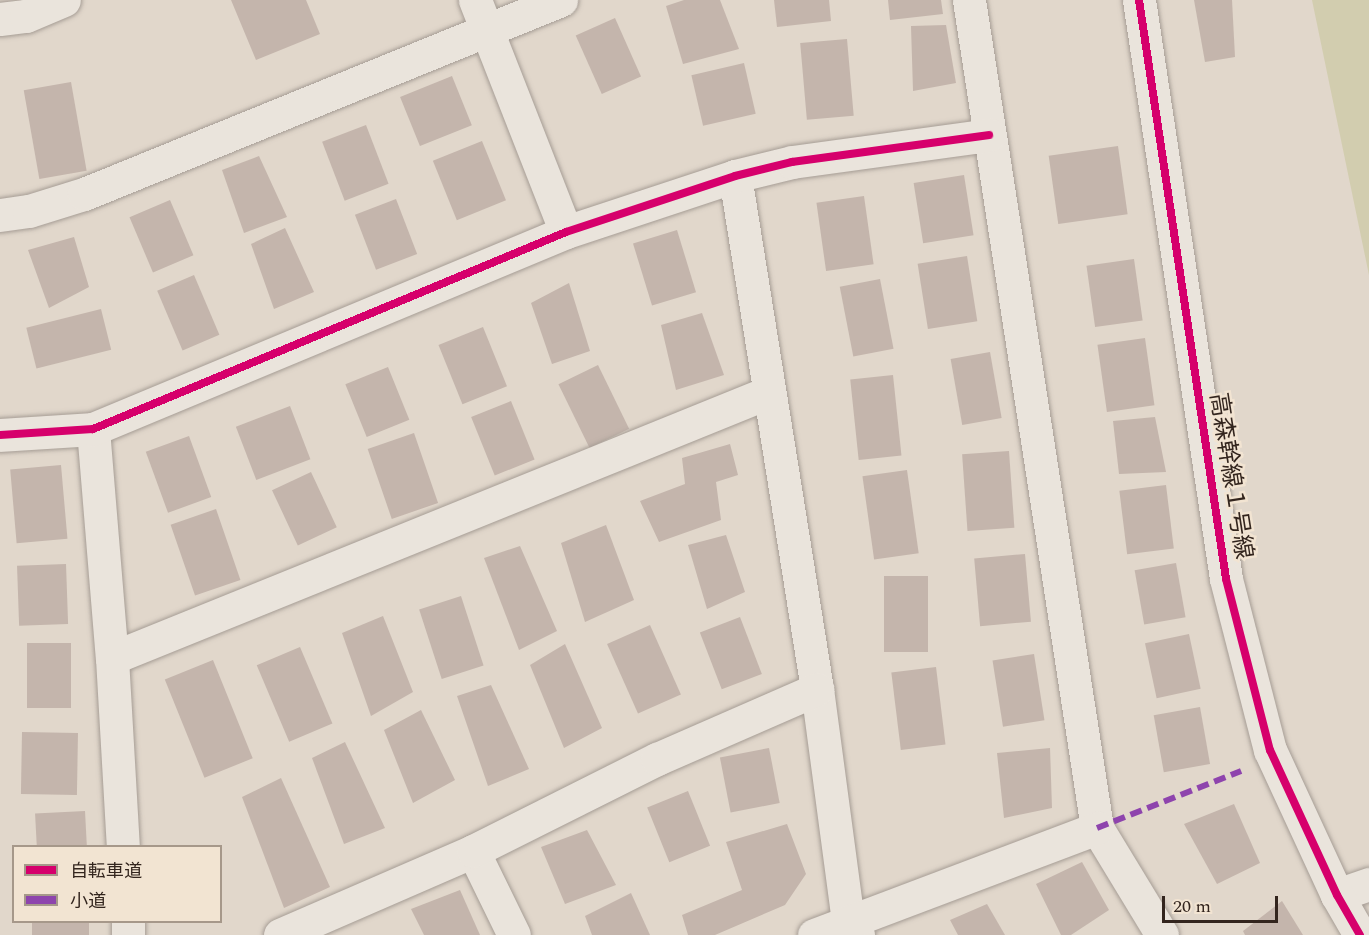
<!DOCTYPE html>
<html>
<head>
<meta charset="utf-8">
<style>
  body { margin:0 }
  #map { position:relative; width:1369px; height:935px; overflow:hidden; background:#e1d7cb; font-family:Spectral,"Noto Sans JP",serif }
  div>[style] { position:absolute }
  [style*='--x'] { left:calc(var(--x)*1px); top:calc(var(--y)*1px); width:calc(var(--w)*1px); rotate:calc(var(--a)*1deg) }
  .green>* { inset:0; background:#d2cdaf }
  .building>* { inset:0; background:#c4b5ac; transform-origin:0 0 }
  .roads { filter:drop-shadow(0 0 2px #a69d95) drop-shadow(0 0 2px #a69d95) }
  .street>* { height:33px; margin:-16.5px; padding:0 16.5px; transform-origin:16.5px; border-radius:16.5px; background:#eae4dc }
  .secondary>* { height:33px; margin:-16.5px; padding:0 16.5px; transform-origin:16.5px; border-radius:16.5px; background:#eae4dc }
  .quiet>* { height:6px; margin-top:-3px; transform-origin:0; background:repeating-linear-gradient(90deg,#8e44ad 0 12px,transparent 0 18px) }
  .cycleway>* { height:8px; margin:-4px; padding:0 4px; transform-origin:4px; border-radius:4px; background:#d6006c }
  span { translate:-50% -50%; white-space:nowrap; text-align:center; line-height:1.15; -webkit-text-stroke:5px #f2e4d2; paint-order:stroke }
  .street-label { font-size:24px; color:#33251e }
  .legend { position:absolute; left:12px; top:845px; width:210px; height:78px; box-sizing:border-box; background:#f2e4d2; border:2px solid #a6988a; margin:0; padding:8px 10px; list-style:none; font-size:18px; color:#33251e }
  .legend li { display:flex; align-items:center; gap:12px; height:30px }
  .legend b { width:30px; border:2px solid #a6988a }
  .scale { position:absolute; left:1162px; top:896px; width:116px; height:27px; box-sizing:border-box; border:3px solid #33251e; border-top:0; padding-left:8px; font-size:18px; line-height:21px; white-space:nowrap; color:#33251e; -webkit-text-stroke:4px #f2e4d2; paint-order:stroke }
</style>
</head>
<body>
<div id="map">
  <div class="green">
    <div style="clip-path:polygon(1312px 0,1369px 0,1369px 275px)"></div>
  </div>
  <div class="building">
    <div style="clip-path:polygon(231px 0,306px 0,320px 34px,256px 60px)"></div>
    <div style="clip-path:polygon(684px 0,720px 0,739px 49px,683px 64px,666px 6px)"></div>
    <div style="clip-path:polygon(774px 0,829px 0,831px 21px,777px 27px)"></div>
    <div style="clip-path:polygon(888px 0,941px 0,943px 14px,890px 20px)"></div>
    <div style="clip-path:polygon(1194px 0,1232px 0,1235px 57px,1205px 62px)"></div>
    <div style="left:615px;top:18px;width:64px;height:43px;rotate:66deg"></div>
    <div style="clip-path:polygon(946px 25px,956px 83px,913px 91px,911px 26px)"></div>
    <div style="left:847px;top:39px;width:77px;height:47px;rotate:85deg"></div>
    <div style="left:744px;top:63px;width:52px;height:54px;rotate:77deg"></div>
    <div style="left:452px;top:76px;width:53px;height:56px;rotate:68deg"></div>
    <div style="left:71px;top:82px;width:90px;height:48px;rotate:80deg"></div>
    <div style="left:366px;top:125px;width:63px;height:47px;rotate:69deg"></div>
    <div style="left:482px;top:141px;width:64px;height:53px;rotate:68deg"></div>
    <div style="left:1118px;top:146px;width:69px;height:70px;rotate:82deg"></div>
    <div style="clip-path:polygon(259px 156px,287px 217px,244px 233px,222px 170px)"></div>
    <div style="left:964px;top:175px;width:61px;height:51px;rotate:81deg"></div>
    <div style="left:864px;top:196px;width:69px;height:48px;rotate:82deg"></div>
    <div style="left:396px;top:199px;width:59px;height:44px;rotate:69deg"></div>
    <div style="left:170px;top:200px;width:60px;height:44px;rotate:67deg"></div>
    <div style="clip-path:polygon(285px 228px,314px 292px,274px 309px,251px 244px)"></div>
    <div style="left:677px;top:230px;width:65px;height:46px;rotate:73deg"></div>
    <div style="clip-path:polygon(74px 237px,89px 287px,49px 308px,28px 250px)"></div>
    <div style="left:967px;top:256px;width:66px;height:50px;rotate:81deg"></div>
    <div style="left:1134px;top:259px;width:62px;height:48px;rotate:82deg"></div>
    <div style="left:194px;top:275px;width:65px;height:40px;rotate:67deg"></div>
    <div style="left:880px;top:279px;width:71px;height:41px;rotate:79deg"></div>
    <div style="clip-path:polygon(569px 283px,590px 351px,552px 364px,531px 303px)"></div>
    <div style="left:101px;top:309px;width:42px;height:77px;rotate:76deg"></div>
    <div style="clip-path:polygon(702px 313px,724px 375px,676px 390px,661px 325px)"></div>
    <div style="left:483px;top:327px;width:64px;height:48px;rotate:68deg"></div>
    <div style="left:1145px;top:338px;width:68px;height:48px;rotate:82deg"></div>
    <div style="left:990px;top:352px;width:67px;height:40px;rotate:80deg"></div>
    <div style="left:598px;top:365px;width:71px;height:44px;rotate:64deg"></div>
    <div style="left:388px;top:367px;width:57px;height:46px;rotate:68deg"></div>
    <div style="left:893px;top:375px;width:81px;height:43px;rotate:84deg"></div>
    <div style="left:511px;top:401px;width:63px;height:43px;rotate:68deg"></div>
    <div style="left:290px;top:406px;width:57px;height:58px;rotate:69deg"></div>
    <div style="clip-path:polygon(1155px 417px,1166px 472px,1119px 474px,1113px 421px)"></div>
    <div style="left:414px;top:433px;width:74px;height:49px;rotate:71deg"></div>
    <div style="left:189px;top:436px;width:65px;height:46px;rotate:70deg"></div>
    <div style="clip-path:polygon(730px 444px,738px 475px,716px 482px,721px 520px,659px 542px,640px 501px,685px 484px,682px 458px)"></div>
    <div style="left:1009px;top:451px;width:77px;height:47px;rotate:86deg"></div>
    <div style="left:61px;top:465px;width:74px;height:51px;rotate:85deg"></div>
    <div style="left:907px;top:470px;width:84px;height:45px;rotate:82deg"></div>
    <div style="left:311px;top:472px;width:61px;height:43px;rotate:65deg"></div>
    <div style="left:1166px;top:485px;width:64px;height:47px;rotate:83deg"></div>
    <div style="left:216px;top:509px;width:75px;height:48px;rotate:71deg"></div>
    <div style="clip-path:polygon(606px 525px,634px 600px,585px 622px,561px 543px)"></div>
    <div style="clip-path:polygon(726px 535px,745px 592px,707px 609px,688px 545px)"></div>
    <div style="clip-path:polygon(520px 546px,557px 631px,519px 650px,484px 558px)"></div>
    <div style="left:1025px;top:554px;width:68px;height:51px;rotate:85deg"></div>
    <div style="left:1176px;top:563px;width:55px;height:42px;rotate:80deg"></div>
    <div style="left:66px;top:564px;width:60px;height:49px;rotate:88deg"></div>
    <div style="left:884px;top:576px;width:44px;height:76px"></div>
    <div style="left:461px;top:596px;width:73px;height:44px;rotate:72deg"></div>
    <div style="clip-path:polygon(383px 616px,413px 692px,371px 716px,342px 633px)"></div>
    <div style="left:740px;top:617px;width:61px;height:43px;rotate:69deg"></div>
    <div style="left:650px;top:625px;width:76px;height:47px;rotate:66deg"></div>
    <div style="left:1189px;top:634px;width:56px;height:45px;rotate:78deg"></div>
    <div style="left:27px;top:643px;width:44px;height:65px"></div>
    <div style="clip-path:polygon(565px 644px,602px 728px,564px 748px,530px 665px)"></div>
    <div style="left:300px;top:647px;width:83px;height:47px;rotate:67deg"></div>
    <div style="left:1034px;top:654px;width:67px;height:42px;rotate:81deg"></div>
    <div style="left:213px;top:660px;width:106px;height:52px;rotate:68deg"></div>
    <div style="left:936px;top:667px;width:78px;height:45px;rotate:83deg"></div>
    <div style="clip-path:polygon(491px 685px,529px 769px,488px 786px,457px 696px)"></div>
    <div style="left:1200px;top:707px;width:58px;height:47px;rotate:80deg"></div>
    <div style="clip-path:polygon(421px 710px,455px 780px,413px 803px,384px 730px)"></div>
    <div style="left:22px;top:732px;width:56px;height:62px;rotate:1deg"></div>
    <div style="clip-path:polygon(345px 742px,385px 828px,344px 844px,312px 758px)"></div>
    <div style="left:769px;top:748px;width:56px;height:50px;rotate:79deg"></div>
    <div style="clip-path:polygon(1050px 748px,1052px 808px,1004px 818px,997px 753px)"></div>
    <div style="clip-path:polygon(281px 778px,330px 887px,284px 908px,242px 797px)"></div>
    <div style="left:688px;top:791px;width:59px;height:44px;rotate:68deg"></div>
    <div style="clip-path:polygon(1234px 804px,1260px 863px,1217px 884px,1184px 824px)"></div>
    <div style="left:85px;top:811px;width:35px;height:50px;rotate:87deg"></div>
    <div style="clip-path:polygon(787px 824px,806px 874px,785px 905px,715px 935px,688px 935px,682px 915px,742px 890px,726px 842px)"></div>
    <div style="clip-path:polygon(587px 830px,616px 885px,565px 904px,541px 847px)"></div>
    <div style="clip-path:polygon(1082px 862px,1109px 910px,1071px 935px,1061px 935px,1036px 884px)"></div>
    <div style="clip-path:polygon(460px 890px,480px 935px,424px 935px,411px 909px)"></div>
    <div style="clip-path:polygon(631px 893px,650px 935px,592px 935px,585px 916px)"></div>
    <div style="clip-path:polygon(1282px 901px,1303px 935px,1245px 935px,1243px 931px)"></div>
    <div style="clip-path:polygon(987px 904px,1005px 935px,958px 935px,950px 920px)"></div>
    <div style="left:32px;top:922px;width:57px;height:13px"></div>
  </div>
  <div class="roads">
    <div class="street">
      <div style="--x:475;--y:0;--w:249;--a:68.6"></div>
      <div style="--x:969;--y:0;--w:838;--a:81.21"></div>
      <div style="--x:1097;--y:828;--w:125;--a:58.7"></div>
      <div style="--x:735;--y:176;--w:520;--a:80.92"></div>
      <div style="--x:817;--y:689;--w:233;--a:82.4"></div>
      <div style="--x:848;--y:920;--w:18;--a:56"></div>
      <div style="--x:0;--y:215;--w:29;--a:-8"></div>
      <div style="--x:29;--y:211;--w:58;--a:-17.2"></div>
      <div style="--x:84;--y:194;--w:515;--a:-22.13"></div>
      <div style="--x:93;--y:429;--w:230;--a:85.3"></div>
      <div style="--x:112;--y:658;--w:188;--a:86.7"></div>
      <div style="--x:0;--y:435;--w:93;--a:-3.7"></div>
      <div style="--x:93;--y:429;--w:512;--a:-22.61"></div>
      <div style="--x:566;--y:232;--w:178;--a:-18.3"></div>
      <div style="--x:735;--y:176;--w:59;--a:-13.8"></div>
      <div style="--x:792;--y:162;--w:199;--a:-7.8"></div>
      <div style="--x:112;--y:658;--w:707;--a:-22.03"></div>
      <div style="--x:473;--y:851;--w:93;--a:64"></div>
      <div style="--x:1337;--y:895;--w:34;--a:-19"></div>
      <div style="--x:128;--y:922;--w:13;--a:90"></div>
      <div style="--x:280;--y:935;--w:210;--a:-23.5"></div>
      <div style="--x:473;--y:851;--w:206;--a:-26.6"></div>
      <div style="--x:657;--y:759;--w:175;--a:-23.6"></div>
      <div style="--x:814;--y:935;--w:303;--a:-20.7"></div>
    </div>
    <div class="secondary">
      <div style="--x:1139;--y:0;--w:585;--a:81.45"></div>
      <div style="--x:1226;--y:579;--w:177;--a:75.6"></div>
      <div style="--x:1270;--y:750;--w:160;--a:65.2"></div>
      <div style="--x:1337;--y:895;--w:46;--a:60.1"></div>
      <div style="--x:0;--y:19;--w:26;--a:-7"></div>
      <div style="--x:26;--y:16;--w:41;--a:-22.8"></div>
    </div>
  </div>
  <div class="quiet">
    <div style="--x:1097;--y:828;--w:155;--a:-21.6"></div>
  </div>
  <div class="cycleway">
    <div style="--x:1139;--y:0;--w:585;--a:81.45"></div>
    <div style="--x:1226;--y:579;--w:177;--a:75.6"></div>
    <div style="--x:1270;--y:750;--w:160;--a:65.2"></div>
    <div style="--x:1337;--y:895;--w:46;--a:60.1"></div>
    <div style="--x:0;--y:435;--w:93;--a:-3.7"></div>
    <div style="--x:93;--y:429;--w:512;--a:-22.61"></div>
    <div style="--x:566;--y:232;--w:178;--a:-18.3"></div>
    <div style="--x:735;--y:176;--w:59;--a:-13.8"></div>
    <div style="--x:792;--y:162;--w:199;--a:-7.8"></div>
  </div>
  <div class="street-label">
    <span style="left:1230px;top:476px;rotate:81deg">高森幹線１号線</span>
  </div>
  <ul class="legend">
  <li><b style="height:8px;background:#d6006c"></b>自転車道</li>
  <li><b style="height:8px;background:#8e44ad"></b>小道</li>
  </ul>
  <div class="scale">20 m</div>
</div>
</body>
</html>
